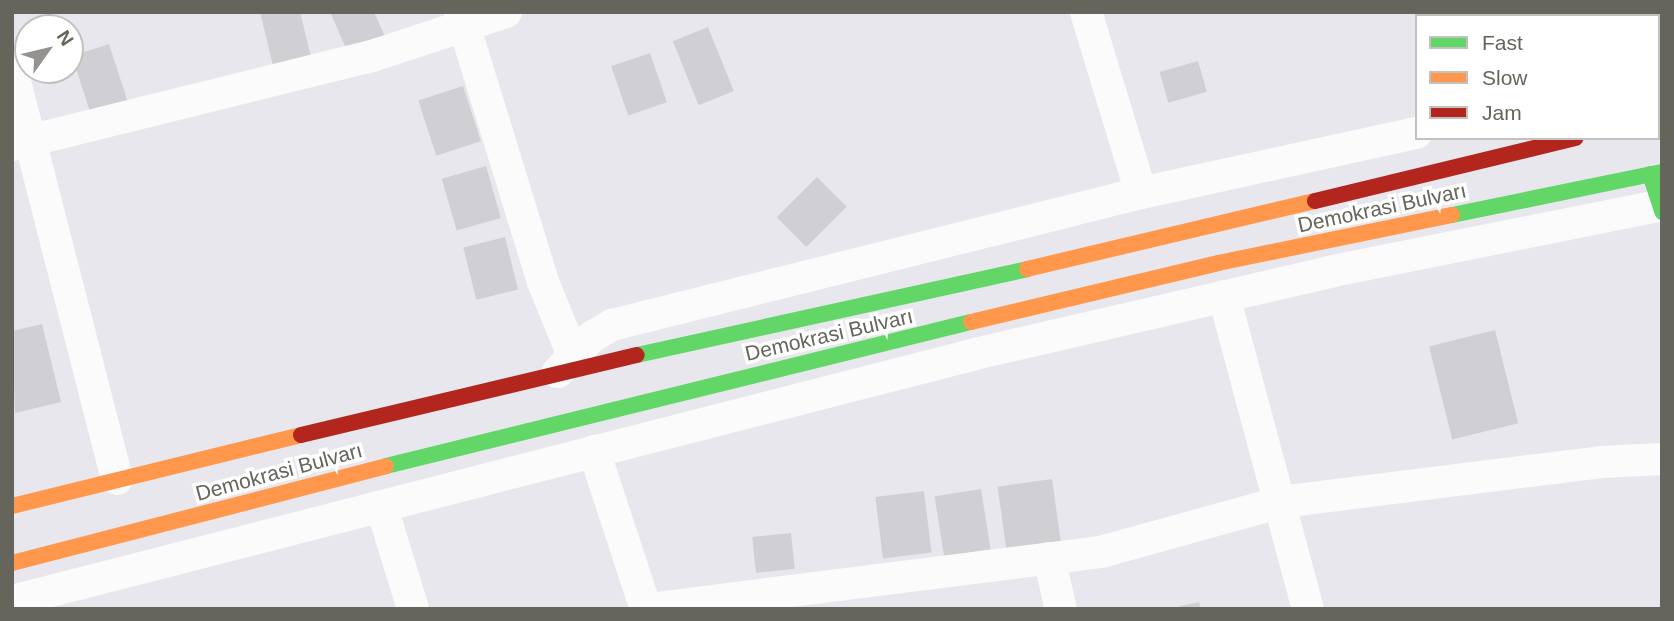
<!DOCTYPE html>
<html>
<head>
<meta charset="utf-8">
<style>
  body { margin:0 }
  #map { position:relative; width:1674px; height:621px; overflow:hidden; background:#e8e7ed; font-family:Arial,sans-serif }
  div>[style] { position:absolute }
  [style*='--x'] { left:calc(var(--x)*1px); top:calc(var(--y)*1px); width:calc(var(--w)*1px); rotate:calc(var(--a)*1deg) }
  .building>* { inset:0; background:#d0d0d4; transform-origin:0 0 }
  .street>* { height:32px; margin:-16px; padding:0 16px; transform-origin:16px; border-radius:16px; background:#fcfbfc }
  .fast>* { height:16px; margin:-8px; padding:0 8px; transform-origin:8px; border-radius:8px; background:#63d668 }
  .slow>* { height:16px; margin:-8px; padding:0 8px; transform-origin:8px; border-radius:8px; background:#ff974d }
  .jam>* { height:16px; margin:-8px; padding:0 8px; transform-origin:8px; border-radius:8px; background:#b3261e }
  span { translate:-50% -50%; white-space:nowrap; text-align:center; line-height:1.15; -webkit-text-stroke:7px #fff; paint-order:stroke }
  .street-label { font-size:21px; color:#66655c }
  .frame { position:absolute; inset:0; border:14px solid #66655c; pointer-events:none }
  .legend { position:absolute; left:1415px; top:14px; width:245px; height:126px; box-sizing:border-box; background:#fff; border:2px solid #c2c1be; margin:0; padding:9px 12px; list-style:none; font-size:21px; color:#66655c }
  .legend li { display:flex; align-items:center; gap:14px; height:35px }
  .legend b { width:35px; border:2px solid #c2c1be }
  .north { position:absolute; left:14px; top:14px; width:70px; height:70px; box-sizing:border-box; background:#fff; border:2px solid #c2c1be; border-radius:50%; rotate:56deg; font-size:19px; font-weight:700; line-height:28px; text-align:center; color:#66655c }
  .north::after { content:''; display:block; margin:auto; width:24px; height:32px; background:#94928f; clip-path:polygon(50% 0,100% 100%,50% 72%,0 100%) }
</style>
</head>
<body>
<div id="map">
  <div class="building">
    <div style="clip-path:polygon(260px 12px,300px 12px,312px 61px,274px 70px)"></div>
    <div style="clip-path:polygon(330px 12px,374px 12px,386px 39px,349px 55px)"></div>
    <div style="left:1466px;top:12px;width:110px;height:10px"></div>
    <div style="left:708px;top:27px;width:69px;height:38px;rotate:68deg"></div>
    <div style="left:109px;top:44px;width:66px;height:39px;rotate:72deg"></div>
    <div style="left:650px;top:53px;width:52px;height:41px;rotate:71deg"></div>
    <div style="left:1198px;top:61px;width:32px;height:40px;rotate:74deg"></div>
    <div style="left:463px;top:86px;width:58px;height:47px;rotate:72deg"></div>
    <div style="left:486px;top:166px;width:54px;height:46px;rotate:74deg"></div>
    <div style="left:817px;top:177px;width:42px;height:57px;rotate:45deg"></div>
    <div style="left:505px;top:237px;width:54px;height:43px;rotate:76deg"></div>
    <div style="clip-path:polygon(42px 324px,61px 402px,15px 413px,12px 331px)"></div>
    <div style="left:1495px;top:330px;width:96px;height:68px;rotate:76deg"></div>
    <div style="left:1052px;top:479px;width:69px;height:55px;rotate:82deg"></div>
    <div style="left:981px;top:489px;width:61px;height:47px;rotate:81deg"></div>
    <div style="left:924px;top:491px;width:62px;height:49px;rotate:83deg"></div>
    <div style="left:791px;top:533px;width:36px;height:39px;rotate:84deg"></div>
    <div style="clip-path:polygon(1199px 602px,1201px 609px,1172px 609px,1172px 608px)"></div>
  </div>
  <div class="street">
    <div style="--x:460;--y:12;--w:282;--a:72.9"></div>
    <div style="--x:543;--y:282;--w:77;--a:67.8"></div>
    <div style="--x:1086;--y:12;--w:189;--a:73.1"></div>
    <div style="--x:1597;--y:12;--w:4;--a:63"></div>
    <div style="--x:1633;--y:12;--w:4;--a:76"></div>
    <div style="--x:12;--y:70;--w:422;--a:75.6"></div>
    <div style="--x:1658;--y:83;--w:4;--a:-14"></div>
    <div style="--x:12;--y:145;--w:371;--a:-13.9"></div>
    <div style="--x:372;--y:56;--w:141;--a:-18.2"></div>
    <div style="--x:1224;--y:296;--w:324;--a:75"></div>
    <div style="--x:558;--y:372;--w:47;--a:-46.7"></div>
    <div style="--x:590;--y:338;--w:26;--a:-31"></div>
    <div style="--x:612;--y:325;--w:545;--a:-14.01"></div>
    <div style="--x:1141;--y:193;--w:282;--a:-12.3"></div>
    <div style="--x:594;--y:451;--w:166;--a:71.8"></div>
    <div style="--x:382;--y:508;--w:106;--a:72.9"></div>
    <div style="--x:1049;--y:558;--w:52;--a:76.8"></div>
    <div style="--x:12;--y:601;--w:998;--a:-14.38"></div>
    <div style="--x:979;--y:353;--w:363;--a:-13"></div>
    <div style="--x:1333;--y:271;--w:336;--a:-11.3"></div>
    <div style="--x:649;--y:609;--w:456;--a:-7.2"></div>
    <div style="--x:1101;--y:552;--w:187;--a:-15.5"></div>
    <div style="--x:1281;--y:502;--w:323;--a:-7.1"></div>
    <div style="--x:1602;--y:462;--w:60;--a:-2.9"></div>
  </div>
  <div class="fast">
    <div style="--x:1650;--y:174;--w:40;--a:72"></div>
    <div style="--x:1452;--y:215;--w:214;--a:-11.6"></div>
    <div style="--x:637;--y:355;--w:399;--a:-12.4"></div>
    <div style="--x:386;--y:466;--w:602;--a:-13.83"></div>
  </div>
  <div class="slow">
    <div style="--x:1658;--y:120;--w:4;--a:-14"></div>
    <div style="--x:1027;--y:269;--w:296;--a:-13.3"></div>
    <div style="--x:971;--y:322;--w:254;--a:-13.4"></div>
    <div style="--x:1218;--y:263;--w:239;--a:-11.6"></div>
    <div style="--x:12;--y:506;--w:298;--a:-13.8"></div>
    <div style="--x:12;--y:563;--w:386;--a:-14.5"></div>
  </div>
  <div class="jam">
    <div style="--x:1315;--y:201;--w:268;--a:-13.6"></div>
    <div style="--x:301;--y:435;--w:345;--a:-13.4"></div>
  </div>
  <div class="street-label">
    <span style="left:1382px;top:208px;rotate:-12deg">Demokrasi Bulvarı</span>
    <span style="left:829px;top:335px;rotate:-13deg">Demokrasi Bulvarı</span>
    <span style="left:279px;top:472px;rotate:-15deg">Demokrasi Bulvarı</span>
  </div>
  <div class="frame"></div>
  <ul class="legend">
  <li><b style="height:9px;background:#63d668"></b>Fast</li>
  <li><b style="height:9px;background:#ff974d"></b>Slow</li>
  <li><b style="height:9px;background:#b3261e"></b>Jam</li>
  </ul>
  <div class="north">N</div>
</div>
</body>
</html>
